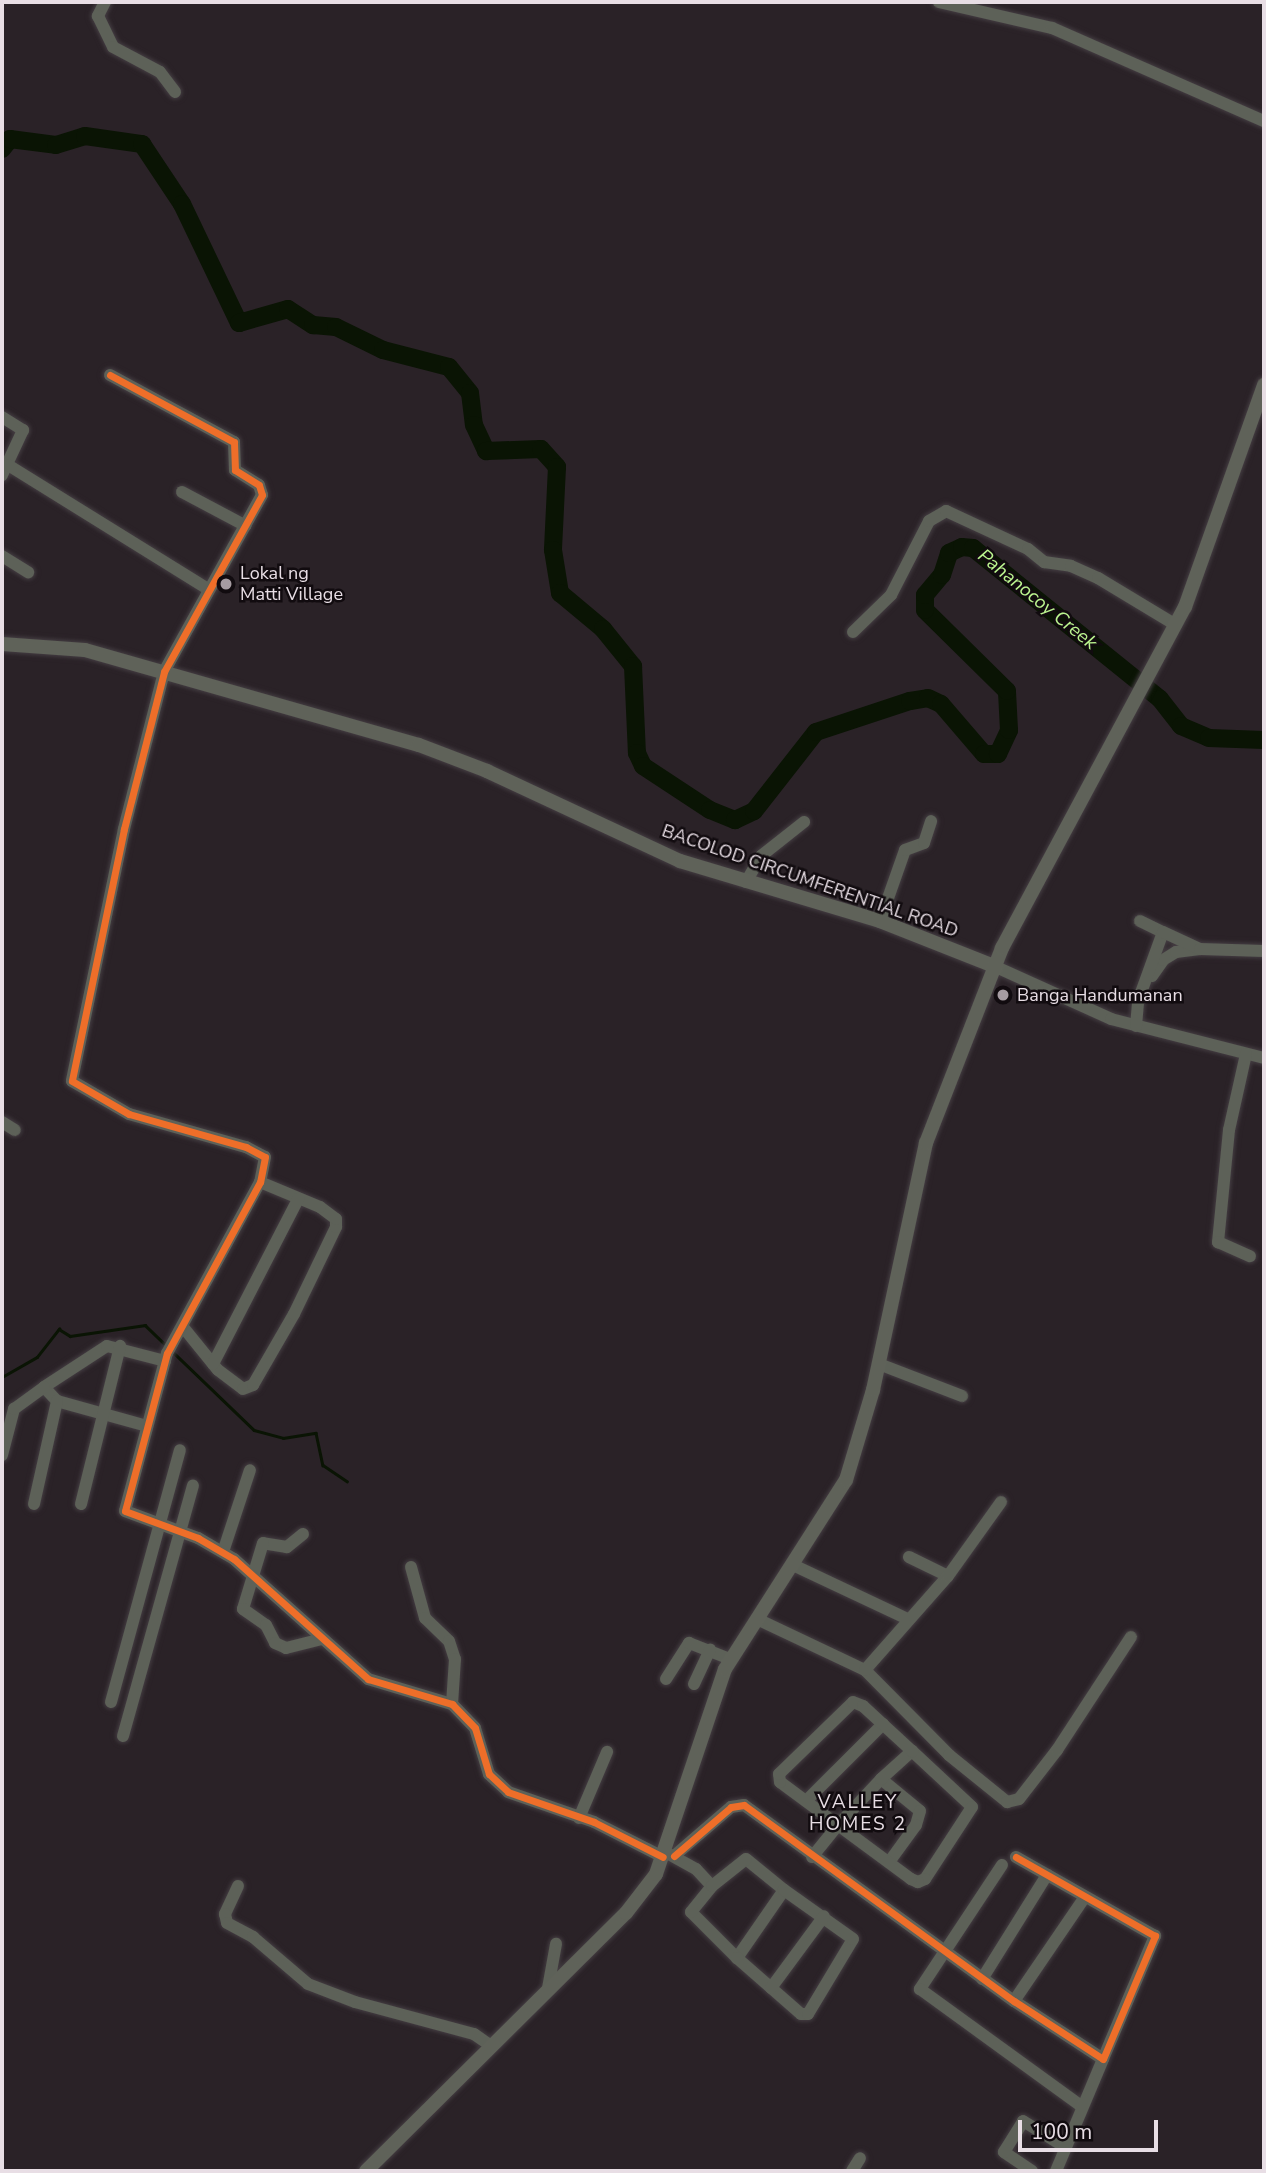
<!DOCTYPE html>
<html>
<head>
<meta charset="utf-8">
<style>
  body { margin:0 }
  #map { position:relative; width:1266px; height:2173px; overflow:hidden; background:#2a2227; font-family:"Nunito Sans",sans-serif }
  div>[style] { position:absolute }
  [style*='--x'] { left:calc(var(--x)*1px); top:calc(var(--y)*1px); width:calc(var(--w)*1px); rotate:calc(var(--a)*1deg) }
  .stream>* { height:2.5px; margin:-1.25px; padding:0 1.25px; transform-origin:1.25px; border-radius:1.25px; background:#0a1404 }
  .river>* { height:18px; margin:-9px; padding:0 9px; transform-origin:9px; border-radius:9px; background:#0a1404 }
  .roads { filter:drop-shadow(0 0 2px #443d42) drop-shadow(0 0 2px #443d42) }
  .minor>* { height:12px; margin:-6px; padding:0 6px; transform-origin:6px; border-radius:6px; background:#5d6158 }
  .major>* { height:14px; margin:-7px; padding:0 7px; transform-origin:7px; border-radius:7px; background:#5f6259 }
  .cycleway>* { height:7px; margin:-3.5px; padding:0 3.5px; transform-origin:3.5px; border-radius:3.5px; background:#ee6e29 }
  .dots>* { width:19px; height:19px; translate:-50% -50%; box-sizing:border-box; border:4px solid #110b0f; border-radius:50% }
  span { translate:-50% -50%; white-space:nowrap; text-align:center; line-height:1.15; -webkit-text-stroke:5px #110b0f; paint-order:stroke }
  .poi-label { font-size:18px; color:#e8dee5 }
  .left { translate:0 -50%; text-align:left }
  .street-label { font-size:18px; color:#e8dee5 }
  .water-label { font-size:19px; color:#bcf690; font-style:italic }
  .neighbourhood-label { font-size:19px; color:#e8dee5; letter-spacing:2px }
  .frame { position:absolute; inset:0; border:4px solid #e8dee5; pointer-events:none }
  .scale { position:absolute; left:1018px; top:2120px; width:140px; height:32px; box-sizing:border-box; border:4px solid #e8dee5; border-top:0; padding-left:9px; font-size:21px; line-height:24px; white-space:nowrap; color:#e8dee5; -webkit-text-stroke:5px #110b0f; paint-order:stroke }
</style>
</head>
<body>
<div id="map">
  <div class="stream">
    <div style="--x:173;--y:1352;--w:112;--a:43.9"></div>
    <div style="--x:254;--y:1430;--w:30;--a:15"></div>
    <div style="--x:283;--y:1438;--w:33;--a:-9"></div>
    <div style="--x:316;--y:1433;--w:33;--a:78"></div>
    <div style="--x:323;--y:1465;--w:29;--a:34"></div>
    <div style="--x:2;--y:1377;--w:40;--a:-29.7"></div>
    <div style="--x:37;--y:1357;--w:36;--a:-52"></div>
    <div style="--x:59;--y:1329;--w:13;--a:32"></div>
    <div style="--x:70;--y:1336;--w:76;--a:-8.3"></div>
    <div style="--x:145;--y:1325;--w:29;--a:44"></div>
  </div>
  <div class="river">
    <div style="--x:2;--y:149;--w:13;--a:-51"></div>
    <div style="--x:10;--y:139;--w:46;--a:7.4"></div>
    <div style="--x:56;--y:145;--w:30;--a:-17"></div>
    <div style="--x:85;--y:136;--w:58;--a:8"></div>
    <div style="--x:142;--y:144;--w:72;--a:56.3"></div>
    <div style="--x:182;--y:204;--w:132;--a:64.4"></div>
    <div style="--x:239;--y:323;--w:51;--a:-15.9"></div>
    <div style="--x:288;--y:309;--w:30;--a:33"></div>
    <div style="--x:313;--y:325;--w:23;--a:5"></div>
    <div style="--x:336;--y:327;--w:52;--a:26.1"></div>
    <div style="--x:383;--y:350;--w:68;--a:14.4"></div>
    <div style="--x:449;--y:367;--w:33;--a:51"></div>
    <div style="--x:470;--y:393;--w:32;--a:83"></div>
    <div style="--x:474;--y:425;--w:29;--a:65"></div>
    <div style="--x:486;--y:451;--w:55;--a:-2.1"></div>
    <div style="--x:541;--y:449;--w:24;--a:48"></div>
    <div style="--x:557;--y:467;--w:83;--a:92.8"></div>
    <div style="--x:553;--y:550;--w:44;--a:80.8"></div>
    <div style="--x:560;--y:593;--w:56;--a:39.9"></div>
    <div style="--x:603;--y:629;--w:48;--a:51"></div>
    <div style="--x:633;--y:666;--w:87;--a:87.4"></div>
    <div style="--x:637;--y:753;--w:14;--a:65"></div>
    <div style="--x:643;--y:766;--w:80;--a:33.3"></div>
    <div style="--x:710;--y:810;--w:27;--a:22"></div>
    <div style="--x:735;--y:820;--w:21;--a:-25"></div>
    <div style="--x:754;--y:811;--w:100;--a:-51.9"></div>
    <div style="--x:816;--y:732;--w:99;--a:-18.3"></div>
    <div style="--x:910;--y:701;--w:18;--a:-9"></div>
    <div style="--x:928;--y:698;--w:14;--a:25"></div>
    <div style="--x:941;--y:704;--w:66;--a:49.3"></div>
    <div style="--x:984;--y:754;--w:14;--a:0"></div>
    <div style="--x:998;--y:754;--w:26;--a:-65"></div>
    <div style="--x:1009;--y:730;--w:39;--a:-93"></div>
    <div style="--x:1007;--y:691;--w:115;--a:-135.4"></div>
    <div style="--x:925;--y:610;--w:15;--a:-90"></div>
    <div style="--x:925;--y:595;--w:26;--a:-50"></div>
    <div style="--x:942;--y:575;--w:23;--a:-72"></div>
    <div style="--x:949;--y:553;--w:14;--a:-25"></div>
    <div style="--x:962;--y:547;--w:11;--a:5"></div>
    <div style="--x:973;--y:548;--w:240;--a:38.9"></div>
    <div style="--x:1160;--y:699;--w:34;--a:52"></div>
    <div style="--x:1181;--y:726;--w:30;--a:23"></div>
    <div style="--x:1209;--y:738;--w:55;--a:2.1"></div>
  </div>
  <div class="roads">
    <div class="minor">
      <div style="--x:105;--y:2;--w:16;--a:117"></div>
      <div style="--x:98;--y:16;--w:34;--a:64"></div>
      <div style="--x:113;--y:47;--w:53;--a:28"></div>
      <div style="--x:160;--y:72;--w:25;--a:53"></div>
      <div style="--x:939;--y:2;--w:116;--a:13"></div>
      <div style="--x:1052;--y:28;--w:232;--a:23.7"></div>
      <div style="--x:110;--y:375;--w:141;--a:28.4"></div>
      <div style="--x:234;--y:442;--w:28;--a:88"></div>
      <div style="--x:235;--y:470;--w:28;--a:32"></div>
      <div style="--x:259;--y:485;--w:10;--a:73"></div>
      <div style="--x:262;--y:495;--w:202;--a:119"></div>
      <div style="--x:164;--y:672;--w:162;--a:104.3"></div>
      <div style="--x:124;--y:829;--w:257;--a:101.7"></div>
      <div style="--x:72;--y:1081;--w:66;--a:30.1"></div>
      <div style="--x:129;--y:1114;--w:122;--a:15.8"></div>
      <div style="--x:246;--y:1147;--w:21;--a:28"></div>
      <div style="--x:265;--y:1157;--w:25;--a:101"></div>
      <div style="--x:260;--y:1182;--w:195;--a:118.5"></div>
      <div style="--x:167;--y:1353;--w:163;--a:104.9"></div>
      <div style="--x:125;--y:1511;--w:78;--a:20.3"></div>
      <div style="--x:198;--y:1538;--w:42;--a:30.3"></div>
      <div style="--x:234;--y:1559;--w:180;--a:41.8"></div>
      <div style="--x:368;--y:1679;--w:88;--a:16.6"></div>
      <div style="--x:452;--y:1704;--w:33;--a:46"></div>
      <div style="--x:475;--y:1728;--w:48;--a:73.1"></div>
      <div style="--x:489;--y:1774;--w:26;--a:43"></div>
      <div style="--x:508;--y:1792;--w:91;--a:19.2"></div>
      <div style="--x:594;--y:1822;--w:77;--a:26.9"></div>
      <div style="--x:2;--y:417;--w:25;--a:32"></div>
      <div style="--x:23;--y:430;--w:50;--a:115"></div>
      <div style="--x:8;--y:465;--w:235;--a:31.8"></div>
      <div style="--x:182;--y:492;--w:72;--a:28"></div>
      <div style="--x:2;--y:556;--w:31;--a:32"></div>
      <div style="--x:853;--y:632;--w:53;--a:-44.2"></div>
      <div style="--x:891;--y:595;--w:83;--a:-62.8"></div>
      <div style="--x:929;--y:521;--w:20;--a:-30"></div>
      <div style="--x:946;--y:511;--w:90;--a:24.9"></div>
      <div style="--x:1028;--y:549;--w:21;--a:39"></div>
      <div style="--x:1044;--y:562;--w:27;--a:8"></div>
      <div style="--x:1071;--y:566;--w:30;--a:24"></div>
      <div style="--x:1098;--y:578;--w:91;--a:31.1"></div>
      <div style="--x:746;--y:882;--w:30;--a:-60"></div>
      <div style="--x:761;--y:856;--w:55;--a:-38.3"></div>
      <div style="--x:880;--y:921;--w:75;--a:-70.6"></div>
      <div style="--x:905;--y:850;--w:20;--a:-20"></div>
      <div style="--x:924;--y:843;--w:23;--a:-72"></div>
      <div style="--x:1140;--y:921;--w:25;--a:26"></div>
      <div style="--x:996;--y:967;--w:126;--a:24.3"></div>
      <div style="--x:1111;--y:1019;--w:158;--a:14.3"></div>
      <div style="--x:1152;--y:976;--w:19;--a:-55"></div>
      <div style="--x:1163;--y:960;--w:15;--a:-32"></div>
      <div style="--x:1176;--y:952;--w:24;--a:-7"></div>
      <div style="--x:1136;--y:1026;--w:25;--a:-85"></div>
      <div style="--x:1138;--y:1001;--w:73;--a:-70.1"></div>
      <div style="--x:1163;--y:932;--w:41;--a:24.7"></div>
      <div style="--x:1200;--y:949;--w:64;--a:1.8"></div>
      <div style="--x:1246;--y:1054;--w:78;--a:102.6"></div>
      <div style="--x:1229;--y:1130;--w:113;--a:95.6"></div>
      <div style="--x:1218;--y:1242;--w:35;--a:24"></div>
      <div style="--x:2;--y:1122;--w:15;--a:32"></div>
      <div style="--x:183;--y:1327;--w:55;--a:50.9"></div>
      <div style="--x:218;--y:1370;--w:31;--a:37"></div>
      <div style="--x:243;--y:1389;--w:11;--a:-22"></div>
      <div style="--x:253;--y:1385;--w:82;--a:-60"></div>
      <div style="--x:294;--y:1314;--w:97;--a:-64.2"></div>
      <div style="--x:336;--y:1227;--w:8;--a:-90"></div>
      <div style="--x:336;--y:1219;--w:20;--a:-143"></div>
      <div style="--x:320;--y:1207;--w:65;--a:-157.4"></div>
      <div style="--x:213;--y:1364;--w:186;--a:-62.7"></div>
      <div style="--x:879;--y:1364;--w:89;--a:21.1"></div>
      <div style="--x:147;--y:1426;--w:93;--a:-164.5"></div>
      <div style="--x:57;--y:1401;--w:19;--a:-133"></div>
      <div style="--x:44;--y:1387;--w:75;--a:-33.1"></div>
      <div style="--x:107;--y:1346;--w:60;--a:14.5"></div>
      <div style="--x:2;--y:1455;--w:48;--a:-75.4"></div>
      <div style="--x:14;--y:1409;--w:37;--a:-36"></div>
      <div style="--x:34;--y:1504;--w:106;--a:-77.4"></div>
      <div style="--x:81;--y:1504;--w:163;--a:-76.1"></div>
      <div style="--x:303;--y:1534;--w:21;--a:141"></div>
      <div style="--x:287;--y:1547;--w:24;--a:-171"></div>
      <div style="--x:263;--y:1543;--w:69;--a:106.9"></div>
      <div style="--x:243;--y:1609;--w:28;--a:35"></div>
      <div style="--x:266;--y:1625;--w:20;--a:63"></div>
      <div style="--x:275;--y:1643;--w:12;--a:24"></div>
      <div style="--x:286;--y:1648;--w:36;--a:-14"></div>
      <div style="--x:223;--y:1552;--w:86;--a:-71.8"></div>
      <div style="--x:909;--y:1557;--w:43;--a:26"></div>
      <div style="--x:793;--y:1565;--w:127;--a:25.2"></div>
      <div style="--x:411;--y:1567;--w:53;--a:74.6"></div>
      <div style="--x:425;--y:1618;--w:33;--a:44"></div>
      <div style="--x:449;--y:1641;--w:19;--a:72"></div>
      <div style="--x:455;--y:1659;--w:45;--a:93.8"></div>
      <div style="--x:757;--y:1619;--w:119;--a:25.3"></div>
      <div style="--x:865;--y:1670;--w:120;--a:45.3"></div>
      <div style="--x:949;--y:1755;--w:75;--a:39"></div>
      <div style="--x:1007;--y:1802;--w:12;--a:-14"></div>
      <div style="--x:1019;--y:1799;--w:62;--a:-52.2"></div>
      <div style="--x:1057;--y:1750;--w:135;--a:-56.8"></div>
      <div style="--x:865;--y:1670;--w:125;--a:-48.6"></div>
      <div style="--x:948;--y:1576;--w:91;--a:-54.4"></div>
      <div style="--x:666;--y:1679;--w:43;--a:-57.4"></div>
      <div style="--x:689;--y:1643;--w:44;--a:21.3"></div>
      <div style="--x:694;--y:1684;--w:38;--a:-65"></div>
      <div style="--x:111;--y:1702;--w:261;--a:-74.7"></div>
      <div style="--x:123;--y:1736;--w:260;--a:-74.4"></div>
      <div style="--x:881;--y:1779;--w:50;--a:39.4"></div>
      <div style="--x:920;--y:1811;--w:15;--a:106"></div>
      <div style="--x:916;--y:1825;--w:46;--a:126.1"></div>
      <div style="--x:806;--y:1801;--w:109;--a:-45"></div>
      <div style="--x:579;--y:1818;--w:72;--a:-67"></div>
      <div style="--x:667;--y:1853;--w:33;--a:29"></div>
      <div style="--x:696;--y:1869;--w:23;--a:47"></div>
      <div style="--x:674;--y:1856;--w:75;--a:-40.7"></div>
      <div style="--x:731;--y:1807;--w:13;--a:-9"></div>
      <div style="--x:744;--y:1805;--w:334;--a:36"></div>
      <div style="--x:1014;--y:2001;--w:106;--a:33.1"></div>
      <div style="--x:1103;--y:2059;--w:134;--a:-67.1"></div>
      <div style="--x:1155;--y:1936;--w:160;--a:-150.4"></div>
      <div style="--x:812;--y:1857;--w:41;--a:-50.9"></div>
      <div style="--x:838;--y:1825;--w:63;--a:-46.9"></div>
      <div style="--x:881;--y:1779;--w:42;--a:-42.1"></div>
      <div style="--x:912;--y:1751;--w:82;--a:43"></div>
      <div style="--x:972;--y:1807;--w:86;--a:123.1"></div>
      <div style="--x:925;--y:1879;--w:8;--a:157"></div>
      <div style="--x:918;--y:1882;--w:8;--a:-157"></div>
      <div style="--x:911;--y:1879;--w:91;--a:-143.5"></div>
      <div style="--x:838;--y:1825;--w:72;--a:-143.4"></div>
      <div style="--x:780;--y:1782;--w:8;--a:-97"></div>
      <div style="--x:779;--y:1774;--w:103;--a:-44.2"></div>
      <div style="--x:853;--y:1702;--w:11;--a:22"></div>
      <div style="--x:863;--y:1706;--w:67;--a:42.6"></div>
      <div style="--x:746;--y:1859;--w:49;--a:39.2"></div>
      <div style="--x:784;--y:1890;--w:83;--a:124.7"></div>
      <div style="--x:737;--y:1958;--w:65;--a:-135"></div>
      <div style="--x:691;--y:1912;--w:33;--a:-51"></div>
      <div style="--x:712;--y:1886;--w:43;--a:-38.5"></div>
      <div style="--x:1002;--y:1865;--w:149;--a:123.5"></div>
      <div style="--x:920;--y:1989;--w:199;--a:36"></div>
      <div style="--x:238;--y:1886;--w:31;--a:115"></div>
      <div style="--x:225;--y:1914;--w:9;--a:77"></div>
      <div style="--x:227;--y:1923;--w:30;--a:28"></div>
      <div style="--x:253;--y:1937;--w:72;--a:40.5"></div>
      <div style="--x:308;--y:1984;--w:50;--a:21"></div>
      <div style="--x:355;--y:2002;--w:123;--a:15.1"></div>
      <div style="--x:474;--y:2034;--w:19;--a:35"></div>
      <div style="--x:737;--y:1958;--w:85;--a:41.2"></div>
      <div style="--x:801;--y:2014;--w:7;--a:0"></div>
      <div style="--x:808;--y:2014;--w:87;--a:-59"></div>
      <div style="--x:853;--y:1939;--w:85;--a:-144.6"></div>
      <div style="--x:982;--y:1979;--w:123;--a:-58"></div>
      <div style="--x:548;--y:1988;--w:45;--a:-79.7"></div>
      <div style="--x:771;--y:1988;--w:89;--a:-53.6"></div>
      <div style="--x:1014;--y:2001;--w:126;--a:-55.7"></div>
      <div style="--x:852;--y:2171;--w:15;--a:-58"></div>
      <div style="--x:1032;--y:2171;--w:34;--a:-146"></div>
      <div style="--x:1004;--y:2152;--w:36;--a:-58"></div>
      <div style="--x:1023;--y:2121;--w:49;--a:31.8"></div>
      <div style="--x:1056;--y:2171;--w:121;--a:-67.2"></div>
    </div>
    <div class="major">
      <div style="--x:2;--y:644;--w:83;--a:4.1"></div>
      <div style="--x:85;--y:650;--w:347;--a:15.9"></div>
      <div style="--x:419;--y:745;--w:73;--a:20.9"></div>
      <div style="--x:487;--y:771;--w:213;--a:25"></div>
      <div style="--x:680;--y:861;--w:209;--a:16.7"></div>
      <div style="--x:880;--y:921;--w:125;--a:21.6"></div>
      <div style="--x:366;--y:2171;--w:366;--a:-44.8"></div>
      <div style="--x:626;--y:1913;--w:49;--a:-52.4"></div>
      <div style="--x:656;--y:1874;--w:216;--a:-71.4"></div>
      <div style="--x:725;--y:1669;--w:224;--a:-57.4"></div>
      <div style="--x:846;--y:1480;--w:94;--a:-73.3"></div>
      <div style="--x:873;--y:1390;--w:253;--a:-77.9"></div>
      <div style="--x:926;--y:1143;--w:209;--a:-68.7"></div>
      <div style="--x:1002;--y:948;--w:387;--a:-61.8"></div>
      <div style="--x:1185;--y:607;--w:236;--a:-70.4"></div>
    </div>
  </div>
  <div class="cycleway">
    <div style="--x:110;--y:375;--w:141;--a:28.4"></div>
    <div style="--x:234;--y:442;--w:28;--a:88"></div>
    <div style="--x:235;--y:470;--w:28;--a:32"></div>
    <div style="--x:259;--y:485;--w:10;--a:73"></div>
    <div style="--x:262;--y:495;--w:202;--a:119"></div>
    <div style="--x:164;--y:672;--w:162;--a:104.3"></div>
    <div style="--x:124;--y:829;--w:257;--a:101.7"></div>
    <div style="--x:72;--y:1081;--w:66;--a:30.1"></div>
    <div style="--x:129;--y:1114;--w:122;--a:15.8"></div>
    <div style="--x:246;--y:1147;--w:21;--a:28"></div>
    <div style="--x:265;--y:1157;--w:25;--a:101"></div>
    <div style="--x:260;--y:1182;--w:195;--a:118.5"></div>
    <div style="--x:167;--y:1353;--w:163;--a:104.9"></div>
    <div style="--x:125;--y:1511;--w:78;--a:20.3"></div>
    <div style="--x:198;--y:1538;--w:42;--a:30.3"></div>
    <div style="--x:234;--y:1559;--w:180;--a:41.8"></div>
    <div style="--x:368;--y:1679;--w:88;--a:16.6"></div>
    <div style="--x:452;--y:1704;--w:33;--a:46"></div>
    <div style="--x:475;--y:1728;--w:48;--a:73.1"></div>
    <div style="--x:489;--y:1774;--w:26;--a:43"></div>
    <div style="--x:508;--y:1792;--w:91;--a:19.2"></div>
    <div style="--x:594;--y:1822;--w:77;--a:26.9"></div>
    <div style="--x:674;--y:1856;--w:75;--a:-40.7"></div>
    <div style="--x:731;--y:1807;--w:13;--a:-9"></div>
    <div style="--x:744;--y:1805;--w:334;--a:36"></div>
    <div style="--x:1014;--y:2001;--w:106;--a:33.1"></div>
    <div style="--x:1103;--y:2059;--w:134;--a:-67.1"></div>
    <div style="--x:1155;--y:1936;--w:160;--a:-150.4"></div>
  </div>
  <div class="dots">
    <div style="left:226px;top:584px;background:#a69ca2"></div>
    <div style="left:1003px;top:995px;background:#a69ca2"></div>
  </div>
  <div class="poi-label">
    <span class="left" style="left:240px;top:584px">Lokal ng<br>Matti Village</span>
    <span class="left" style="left:1017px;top:995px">Banga Handumanan</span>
  </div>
  <div class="street-label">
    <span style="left:810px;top:881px;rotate:19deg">BACOLOD CIRCUMFERENTIAL ROAD</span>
  </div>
  <div class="water-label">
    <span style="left:1037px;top:600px;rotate:39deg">Pahanocoy Creek</span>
  </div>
  <div class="neighbourhood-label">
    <span style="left:858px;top:1814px">VALLEY<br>HOMES 2</span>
  </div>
  <div class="frame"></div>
  <div class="scale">100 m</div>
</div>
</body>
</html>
